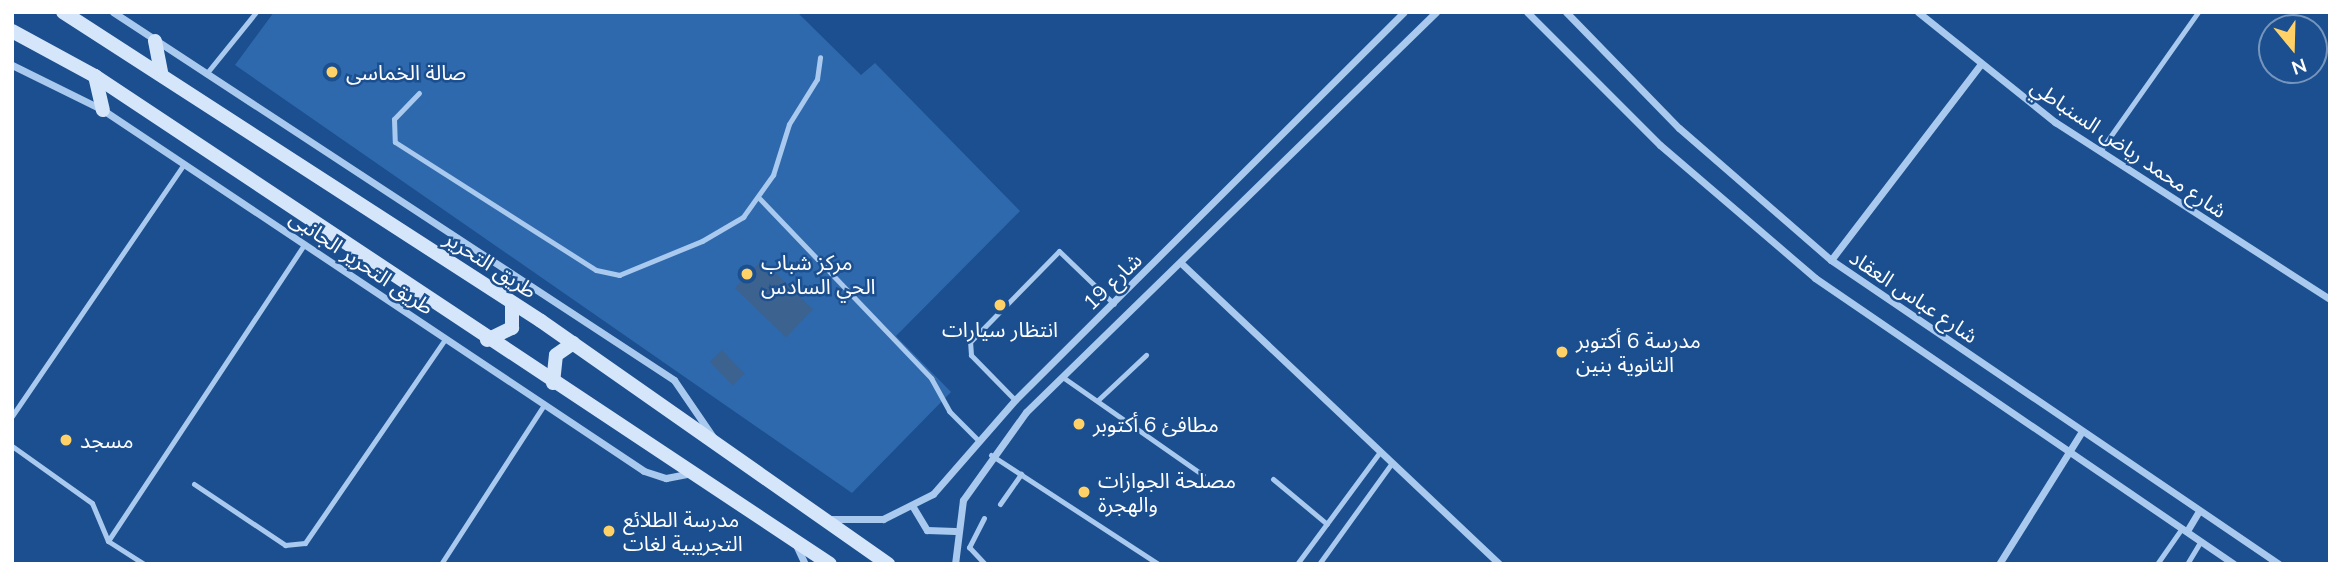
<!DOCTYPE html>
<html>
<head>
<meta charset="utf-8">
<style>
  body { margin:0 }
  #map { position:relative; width:2342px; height:576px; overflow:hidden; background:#1b4f8f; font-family:Mulish,"Noto Sans Arabic",sans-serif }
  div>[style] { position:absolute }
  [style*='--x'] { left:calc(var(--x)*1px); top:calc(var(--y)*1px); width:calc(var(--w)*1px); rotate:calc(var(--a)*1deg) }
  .green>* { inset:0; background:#2e69ad }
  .water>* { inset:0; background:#3c6290; transform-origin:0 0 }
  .lane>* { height:5px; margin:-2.5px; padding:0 2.5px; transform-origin:2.5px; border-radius:2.5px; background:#a9c9ee }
  .street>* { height:7px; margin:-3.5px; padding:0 3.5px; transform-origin:3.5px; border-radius:3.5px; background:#a9c9ee }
  .secondary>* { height:14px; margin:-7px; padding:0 7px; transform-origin:7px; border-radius:7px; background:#d6e6fa }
  .dots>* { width:19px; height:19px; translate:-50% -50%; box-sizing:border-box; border:4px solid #1b4f8f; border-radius:50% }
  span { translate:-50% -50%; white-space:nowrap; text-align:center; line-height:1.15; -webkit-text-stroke:5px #1b4f8f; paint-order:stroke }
  .poi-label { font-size:21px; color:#fff }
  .left { translate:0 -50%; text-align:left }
  .street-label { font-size:21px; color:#fff }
  .frame { position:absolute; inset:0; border:14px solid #fff; pointer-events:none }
  .north { position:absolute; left:2258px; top:14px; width:70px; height:70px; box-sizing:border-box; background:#1b4f8f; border:2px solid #7695bc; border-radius:50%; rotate:161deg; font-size:19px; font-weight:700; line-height:28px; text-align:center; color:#fff }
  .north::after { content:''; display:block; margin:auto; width:24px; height:32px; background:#ffd166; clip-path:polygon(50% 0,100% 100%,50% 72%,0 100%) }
</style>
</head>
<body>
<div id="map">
  <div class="green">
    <div style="clip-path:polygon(274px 12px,797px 12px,861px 75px,875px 63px,1020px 211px,896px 336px,951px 392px,852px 493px,235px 65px)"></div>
  </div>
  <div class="water">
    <div style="left:762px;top:260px;width:71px;height:39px;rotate:44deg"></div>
    <div style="left:722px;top:350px;width:33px;height:17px;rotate:46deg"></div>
  </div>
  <div class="lane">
    <div style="--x:206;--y:74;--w:80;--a:-51.1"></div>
    <div style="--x:419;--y:93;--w:36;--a:134"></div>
    <div style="--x:394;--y:119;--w:23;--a:88"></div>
    <div style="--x:395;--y:142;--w:238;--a:32.5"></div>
    <div style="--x:596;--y:270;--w:24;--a:12"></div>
    <div style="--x:619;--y:275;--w:90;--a:-22.3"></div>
    <div style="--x:702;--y:241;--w:48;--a:-30.3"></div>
    <div style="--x:743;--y:217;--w:52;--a:-54.5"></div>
    <div style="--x:773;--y:175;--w:53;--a:-72.6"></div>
    <div style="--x:789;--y:124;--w:53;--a:-58.1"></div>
    <div style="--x:817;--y:79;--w:22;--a:-82"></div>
    <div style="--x:2100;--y:151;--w:170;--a:-54.8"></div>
    <div style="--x:760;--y:199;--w:248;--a:46.3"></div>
    <div style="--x:931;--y:378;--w:38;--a:61"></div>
    <div style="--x:949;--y:411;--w:42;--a:45"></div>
    <div style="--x:1064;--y:378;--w:169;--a:34.9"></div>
    <div style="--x:1015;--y:400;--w:63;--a:-134.4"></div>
    <div style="--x:971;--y:355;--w:13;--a:-94"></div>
    <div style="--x:970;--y:342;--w:127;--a:-45.6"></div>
    <div style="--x:1059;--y:251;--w:76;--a:43.9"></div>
    <div style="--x:1098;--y:400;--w:66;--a:-43.2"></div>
    <div style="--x:12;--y:416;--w:305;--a:-55.7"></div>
    <div style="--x:12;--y:446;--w:98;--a:35.5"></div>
    <div style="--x:92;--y:503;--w:41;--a:67.2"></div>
    <div style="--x:108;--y:541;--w:43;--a:32.6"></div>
    <div style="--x:991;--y:455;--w:199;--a:33.1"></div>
    <div style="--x:1273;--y:479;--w:70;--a:39.8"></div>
    <div style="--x:194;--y:484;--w:110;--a:33.8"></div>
    <div style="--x:285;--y:545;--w:20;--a:-6"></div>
    <div style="--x:305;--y:543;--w:247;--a:-55.5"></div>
    <div style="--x:1000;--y:504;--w:37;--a:-55"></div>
    <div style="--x:984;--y:518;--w:33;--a:117"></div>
    <div style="--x:969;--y:547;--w:23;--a:47"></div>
    <div style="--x:108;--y:541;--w:355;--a:-56.5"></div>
    <div style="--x:441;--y:564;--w:189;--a:-57.1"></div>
    <div style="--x:1297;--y:564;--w:138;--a:-53.5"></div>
    <div style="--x:1319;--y:564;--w:123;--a:-54.2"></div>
    <div style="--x:2157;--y:564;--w:44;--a:-55.2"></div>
    <div style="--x:2187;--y:564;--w:27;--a:-59"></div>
  </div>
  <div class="street">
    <div style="--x:113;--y:12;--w:671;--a:33.26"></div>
    <div style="--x:674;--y:380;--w:69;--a:55.6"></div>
    <div style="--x:1527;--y:12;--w:188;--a:45"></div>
    <div style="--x:1660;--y:145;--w:204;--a:40.6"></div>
    <div style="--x:1815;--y:278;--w:507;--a:34.32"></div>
    <div style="--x:1566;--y:12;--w:162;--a:45.8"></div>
    <div style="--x:1679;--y:128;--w:201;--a:41"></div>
    <div style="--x:1831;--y:260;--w:541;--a:34.16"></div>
    <div style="--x:1918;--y:12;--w:176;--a:38.8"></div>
    <div style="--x:2055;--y:122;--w:327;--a:32.8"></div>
    <div style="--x:12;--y:65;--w:102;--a:26.3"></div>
    <div style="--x:103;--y:110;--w:650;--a:33.71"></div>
    <div style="--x:644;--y:471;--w:23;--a:18"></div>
    <div style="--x:666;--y:478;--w:25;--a:-11"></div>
    <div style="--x:1831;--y:260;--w:245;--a:-52.6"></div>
    <div style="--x:1182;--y:264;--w:436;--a:43.4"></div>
    <div style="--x:913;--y:507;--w:27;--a:59"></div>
    <div style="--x:927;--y:530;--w:28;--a:2"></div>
    <div style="--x:831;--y:519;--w:52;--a:0"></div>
    <div style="--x:883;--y:519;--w:56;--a:-26.6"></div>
    <div style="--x:933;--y:494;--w:125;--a:-48.9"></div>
    <div style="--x:1015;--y:400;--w:549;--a:-44.93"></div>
    <div style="--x:2187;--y:531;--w:23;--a:-59"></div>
    <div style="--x:797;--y:547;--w:19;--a:65"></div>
    <div style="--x:955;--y:564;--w:64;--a:-82.9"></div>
    <div style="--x:963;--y:500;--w:108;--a:-54.4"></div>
    <div style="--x:1026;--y:412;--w:573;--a:-44.29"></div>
    <div style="--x:1999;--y:564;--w:157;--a:-58"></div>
  </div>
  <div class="secondary">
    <div style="--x:63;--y:12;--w:569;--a:32.88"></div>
    <div style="--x:541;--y:321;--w:424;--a:35"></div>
    <div style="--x:12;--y:31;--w:94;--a:28.5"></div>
    <div style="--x:95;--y:76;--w:882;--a:33.58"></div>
    <div style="--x:155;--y:41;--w:33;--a:79"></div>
    <div style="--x:95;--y:76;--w:35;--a:77"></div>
    <div style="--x:487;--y:340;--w:28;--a:-26"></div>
    <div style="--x:512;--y:328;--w:25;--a:-90"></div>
    <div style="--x:553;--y:383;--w:28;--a:-84"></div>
    <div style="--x:556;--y:355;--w:21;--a:-35"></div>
  </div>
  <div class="dots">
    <div style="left:332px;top:72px;background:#ffd166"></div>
    <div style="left:747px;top:274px;background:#ffd166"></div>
    <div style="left:1000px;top:305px;background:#ffd166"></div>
    <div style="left:1562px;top:352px;background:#ffd166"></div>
    <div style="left:1079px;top:424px;background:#ffd166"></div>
    <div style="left:66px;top:440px;background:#ffd166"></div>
    <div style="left:1084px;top:492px;background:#ffd166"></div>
    <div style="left:609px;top:531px;background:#ffd166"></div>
  </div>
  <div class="poi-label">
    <span class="left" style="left:346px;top:72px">صالة الخماسى</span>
    <span class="left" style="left:761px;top:274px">مركز شباب<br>الحي السادس</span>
    <span style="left:1000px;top:329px">انتظار سيارات</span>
    <span class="left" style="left:1576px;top:352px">مدرسة 6 أكتوبر<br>الثانوية بنين</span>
    <span class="left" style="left:1093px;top:424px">مطافئ 6 أكتوبر</span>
    <span class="left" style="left:80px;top:440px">مسجد</span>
    <span class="left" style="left:1098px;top:492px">مصلحة الجوازات<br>والهجرة</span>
    <span class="left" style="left:623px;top:531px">مدرسة الطلائع<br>التجريبية لغات</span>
  </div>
  <div class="street-label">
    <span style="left:2129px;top:148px;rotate:34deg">شارع محمد رياض السنباطي</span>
    <span style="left:362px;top:262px;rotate:34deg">طريق التحرير الجانبى</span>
    <span style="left:491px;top:264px;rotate:33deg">طريق التحرير</span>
    <span style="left:1112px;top:281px;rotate:-44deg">شارع 19</span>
    <span style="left:1914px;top:296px;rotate:34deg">شارع عباس العقاد</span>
  </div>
  <div class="frame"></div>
  <div class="north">N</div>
</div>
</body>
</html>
